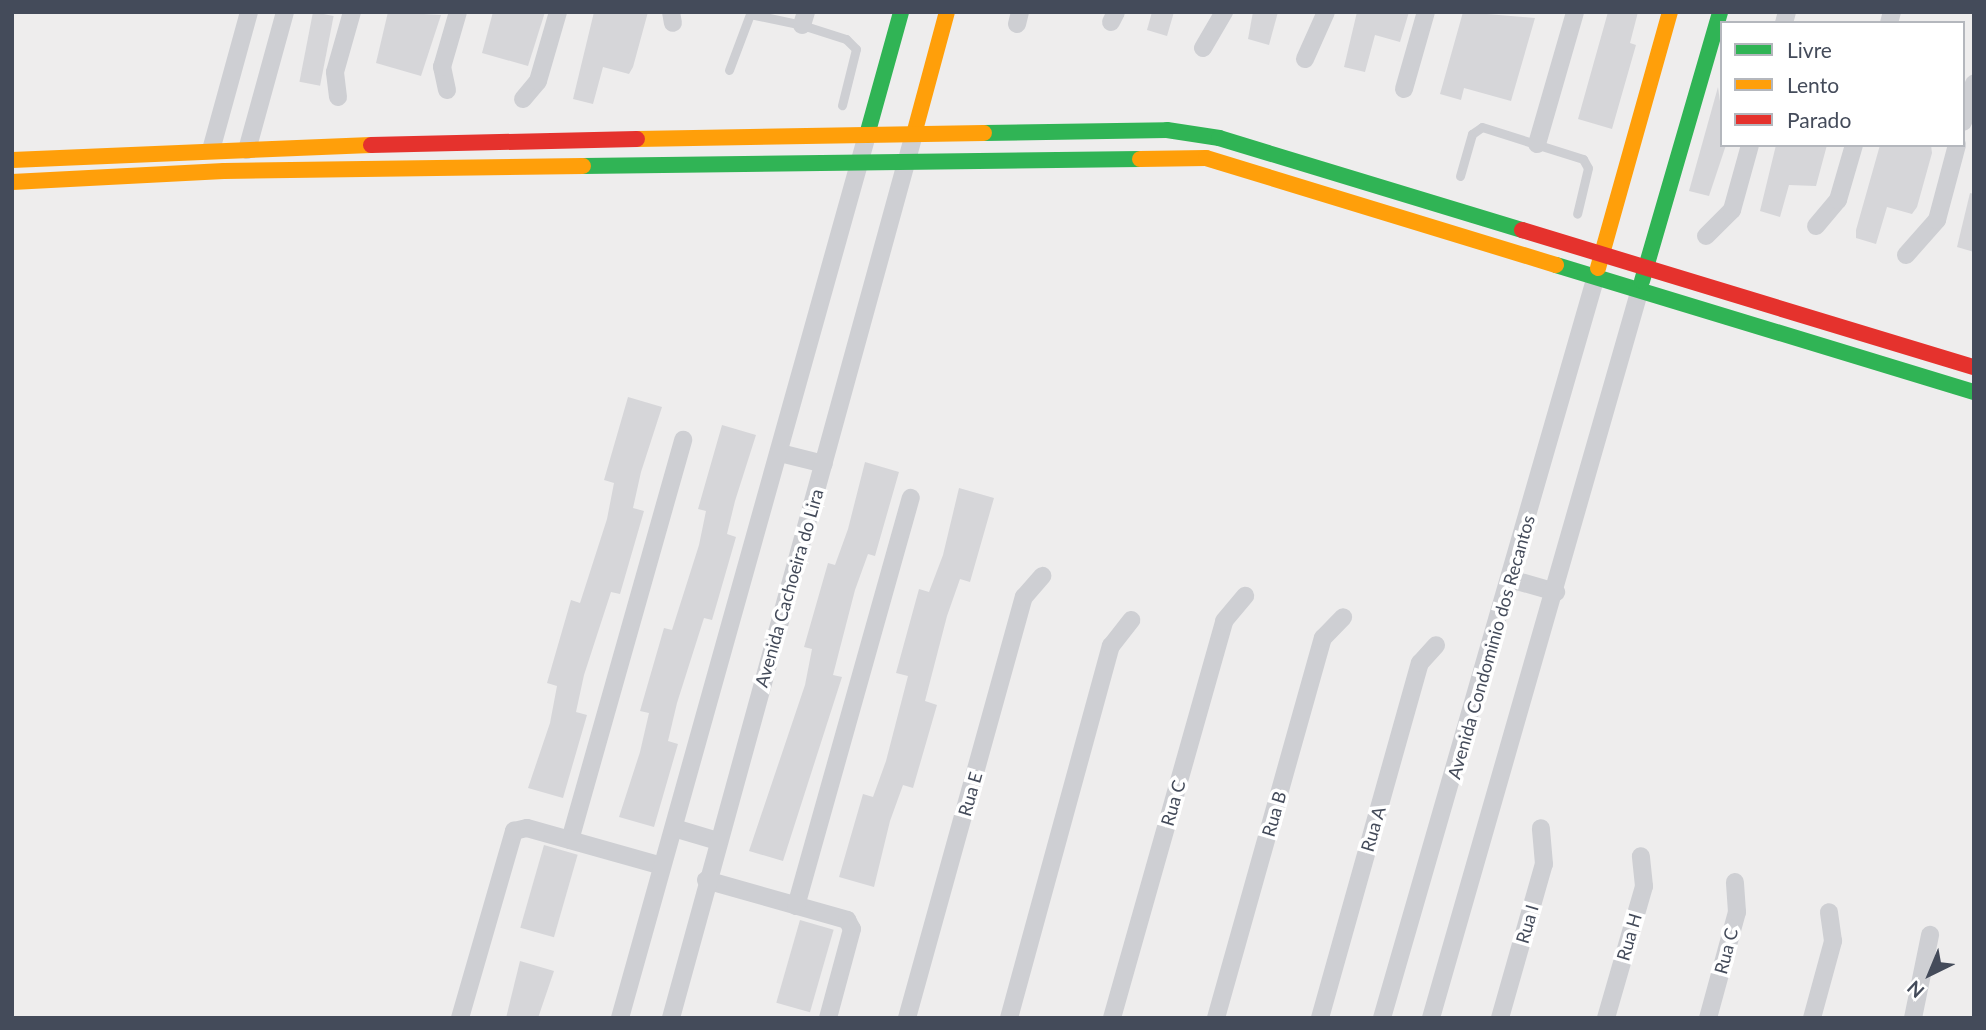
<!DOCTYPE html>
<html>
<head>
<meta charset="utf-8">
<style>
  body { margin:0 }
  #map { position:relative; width:1986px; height:1030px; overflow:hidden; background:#eeeded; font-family:Lato,sans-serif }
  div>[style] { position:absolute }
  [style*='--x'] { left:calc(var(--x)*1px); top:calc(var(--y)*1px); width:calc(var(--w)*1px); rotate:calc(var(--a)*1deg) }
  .building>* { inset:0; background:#d6d6d9; transform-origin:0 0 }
  .lane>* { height:9px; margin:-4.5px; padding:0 4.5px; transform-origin:4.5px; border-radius:4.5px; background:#cecfd3 }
  .street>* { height:18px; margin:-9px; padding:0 9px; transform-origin:9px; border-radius:9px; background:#cecfd3 }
  .fast>* { height:16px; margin:-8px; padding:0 8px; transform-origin:8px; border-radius:8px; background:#30b455 }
  .slow>* { height:16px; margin:-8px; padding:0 8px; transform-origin:8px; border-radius:8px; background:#ff9f0a }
  .jam>* { height:16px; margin:-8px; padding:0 8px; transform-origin:8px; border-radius:8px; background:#e5322d }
  span { translate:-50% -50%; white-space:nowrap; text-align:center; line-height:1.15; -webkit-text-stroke:7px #fff; paint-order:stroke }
  .street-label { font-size:18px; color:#444b5a }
  .frame { position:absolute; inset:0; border:14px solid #444b5a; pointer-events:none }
  .legend { position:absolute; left:1720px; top:21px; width:245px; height:126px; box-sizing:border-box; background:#fff; border:2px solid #b4b7bd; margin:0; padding:9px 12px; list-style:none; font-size:21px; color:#444b5a }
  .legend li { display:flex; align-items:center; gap:14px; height:35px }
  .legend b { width:35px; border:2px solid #b4b7bd }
  .north { position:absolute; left:1895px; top:939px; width:70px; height:70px; -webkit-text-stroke:5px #fff; paint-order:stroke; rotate:223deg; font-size:19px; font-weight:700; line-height:28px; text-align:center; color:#444b5a }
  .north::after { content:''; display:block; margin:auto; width:24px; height:32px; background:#444b5a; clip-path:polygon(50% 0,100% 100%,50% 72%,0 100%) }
</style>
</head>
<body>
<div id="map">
  <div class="building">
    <div style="left:313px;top:12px;width:21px;height:71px;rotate:11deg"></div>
    <div style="clip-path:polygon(388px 12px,441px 15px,421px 76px,376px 63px)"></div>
    <div style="clip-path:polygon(493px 12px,545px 12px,528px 66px,482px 53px)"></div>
    <div style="clip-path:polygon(594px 12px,648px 12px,633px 67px,629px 74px,603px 67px,593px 104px,573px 99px)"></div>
    <div style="clip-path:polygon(1152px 12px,1174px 12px,1167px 36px,1147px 30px)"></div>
    <div style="clip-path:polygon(1253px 12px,1278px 12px,1269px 45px,1248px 39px)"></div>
    <div style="clip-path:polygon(1357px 12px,1409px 12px,1400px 42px,1375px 35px,1365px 72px,1344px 67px)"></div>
    <div style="clip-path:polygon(1463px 12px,1535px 18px,1511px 101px,1464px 88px,1461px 100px,1440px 94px)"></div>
    <div style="clip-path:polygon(1608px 12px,1638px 12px,1630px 43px,1636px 45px,1612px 129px,1578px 119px)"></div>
    <div style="clip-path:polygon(1718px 87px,1726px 145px,1709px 196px,1689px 191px)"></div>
    <div style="clip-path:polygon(1776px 145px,1827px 145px,1816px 186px,1789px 185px,1780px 217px,1760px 211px)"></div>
    <div style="clip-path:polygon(1880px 145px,1931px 145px,1932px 153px,1917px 207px,1912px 214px,1887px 207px,1876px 244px,1856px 238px,1856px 230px)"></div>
    <div style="clip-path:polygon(1970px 193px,1974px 194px,1974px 252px,1957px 247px)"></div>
    <div style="clip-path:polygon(628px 397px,662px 407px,641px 472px,633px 508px,644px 511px,620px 594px,611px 592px,584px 675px,576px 712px,587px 715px,563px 798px,528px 788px,550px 723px,557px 686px,547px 683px,571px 600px,580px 603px,607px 519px,614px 483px,604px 480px)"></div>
    <div style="clip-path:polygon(722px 425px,756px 435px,735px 501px,727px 534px,736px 537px,717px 603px,712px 620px,704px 618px,677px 703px,668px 741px,678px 744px,654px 827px,619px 817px,640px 752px,649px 713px,640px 711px,664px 628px,672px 630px,699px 545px,706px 511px,698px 509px)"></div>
    <div style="clip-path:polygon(865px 462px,899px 472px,875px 556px,868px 554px,855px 590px,833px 675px,842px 677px,783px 861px,749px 851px,805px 685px,812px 649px,804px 647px,828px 563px,835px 565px,848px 529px)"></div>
    <div style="clip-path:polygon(959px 488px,994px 498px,970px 582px,960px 579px,947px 616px,925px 701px,937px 705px,913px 788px,903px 785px,890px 821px,874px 887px,839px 877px,863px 794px,873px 797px,886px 761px,908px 676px,896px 673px,919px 589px,929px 592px,943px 555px)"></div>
    <div style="left:544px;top:845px;width:35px;height:86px;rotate:16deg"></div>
    <div style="left:800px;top:920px;width:35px;height:86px;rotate:16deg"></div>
    <div style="clip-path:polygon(520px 961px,554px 971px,538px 1018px,506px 1018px)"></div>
  </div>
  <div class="lane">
    <div style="--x:729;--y:70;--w:60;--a:-69.4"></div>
    <div style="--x:750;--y:14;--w:53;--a:11.9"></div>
    <div style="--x:802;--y:25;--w:46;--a:17.7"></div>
    <div style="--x:846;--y:39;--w:14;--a:45"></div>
    <div style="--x:856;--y:49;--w:58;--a:104"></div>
    <div style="--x:1460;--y:176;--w:44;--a:-74.1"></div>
    <div style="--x:1472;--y:134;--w:12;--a:-35"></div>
    <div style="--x:1482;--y:127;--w:106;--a:17.6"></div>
    <div style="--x:1583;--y:159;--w:10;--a:61"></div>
    <div style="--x:1588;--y:168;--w:47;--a:103.4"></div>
  </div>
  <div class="street">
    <div style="--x:671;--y:12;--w:11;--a:80"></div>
    <div style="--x:1111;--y:22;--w:11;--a:-63"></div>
    <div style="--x:1784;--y:23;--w:11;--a:-75"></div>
    <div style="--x:1889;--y:23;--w:11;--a:-75"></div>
    <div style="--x:1017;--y:24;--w:12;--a:-76"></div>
    <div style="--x:802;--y:25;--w:14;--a:-73"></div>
    <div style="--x:1203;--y:48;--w:42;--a:-59.7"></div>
    <div style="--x:1305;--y:59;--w:51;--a:-65.9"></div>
    <div style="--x:1404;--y:89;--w:80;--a:-74.1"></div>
    <div style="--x:447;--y:90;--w:24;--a:-102"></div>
    <div style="--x:442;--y:67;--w:57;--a:-73.8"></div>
    <div style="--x:338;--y:97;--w:25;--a:-97"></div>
    <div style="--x:335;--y:72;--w:62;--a:-74.2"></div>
    <div style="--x:523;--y:99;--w:23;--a:-50"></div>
    <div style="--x:538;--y:81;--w:72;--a:-73.8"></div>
    <div style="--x:1963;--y:122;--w:40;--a:-74"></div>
    <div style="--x:1537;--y:144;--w:137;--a:-73.9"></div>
    <div style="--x:211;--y:150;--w:143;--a:-74.6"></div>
    <div style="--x:247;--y:150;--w:143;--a:-74.6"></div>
    <div style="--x:1816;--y:226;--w:34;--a:-50"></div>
    <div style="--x:1838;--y:200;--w:57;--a:-73.8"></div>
    <div style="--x:1706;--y:236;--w:37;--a:-45"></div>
    <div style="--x:1732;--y:210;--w:67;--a:-74.5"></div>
    <div style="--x:1906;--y:255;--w:47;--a:-48.5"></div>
    <div style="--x:1937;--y:220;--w:78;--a:-75.1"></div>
    <div style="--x:780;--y:453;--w:45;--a:14"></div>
    <div style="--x:1510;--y:579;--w:48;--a:15.8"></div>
    <div style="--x:674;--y:828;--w:46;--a:16.5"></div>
    <div style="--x:570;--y:840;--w:416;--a:-74.2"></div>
    <div style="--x:706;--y:880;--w:147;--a:15.8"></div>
    <div style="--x:847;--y:920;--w:10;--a:61"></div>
    <div style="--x:852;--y:929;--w:92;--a:105.1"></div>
    <div style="--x:796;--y:906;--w:424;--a:-74.3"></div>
    <div style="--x:460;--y:1018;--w:195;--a:-73.9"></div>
    <div style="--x:514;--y:831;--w:13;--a:-13"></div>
    <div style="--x:527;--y:828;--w:140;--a:15.7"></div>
    <div style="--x:620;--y:1018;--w:917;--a:-74.37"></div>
    <div style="--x:671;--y:1018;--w:917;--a:-74.63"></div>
    <div style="--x:907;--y:1018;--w:437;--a:-74.5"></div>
    <div style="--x:1024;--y:597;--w:28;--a:-49"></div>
    <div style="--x:1009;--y:1018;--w:386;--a:-74.7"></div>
    <div style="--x:1111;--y:646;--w:33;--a:-52"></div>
    <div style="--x:1112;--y:1018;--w:412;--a:-74.2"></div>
    <div style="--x:1224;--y:621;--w:33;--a:-50"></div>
    <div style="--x:1216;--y:1018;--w:395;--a:-74.3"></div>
    <div style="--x:1323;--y:638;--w:29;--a:-46"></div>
    <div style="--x:1320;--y:1018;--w:369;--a:-74.3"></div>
    <div style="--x:1420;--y:663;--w:24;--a:-48"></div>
    <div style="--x:1382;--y:1018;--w:772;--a:-73.91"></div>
    <div style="--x:1431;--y:1018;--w:758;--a:-74"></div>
    <div style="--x:1500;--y:1018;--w:160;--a:-74.1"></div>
    <div style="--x:1544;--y:864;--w:36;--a:-95"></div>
    <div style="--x:1606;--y:1018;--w:137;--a:-73.9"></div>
    <div style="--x:1644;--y:886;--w:30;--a:-96"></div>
    <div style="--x:1708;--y:1018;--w:110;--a:-74.7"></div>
    <div style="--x:1737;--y:912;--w:30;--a:-94"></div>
    <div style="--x:1812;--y:1018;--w:80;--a:-74.7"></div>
    <div style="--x:1833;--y:941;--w:29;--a:-98"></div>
    <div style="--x:1913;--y:1018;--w:85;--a:-78.4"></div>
  </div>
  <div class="fast">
    <div style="--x:984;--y:133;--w:183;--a:-0.9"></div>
    <div style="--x:1167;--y:130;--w:53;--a:8.7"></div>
    <div style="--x:1219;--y:138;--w:317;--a:16.9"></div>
    <div style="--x:867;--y:135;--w:128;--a:-74.5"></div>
    <div style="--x:583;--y:166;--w:557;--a:-0.72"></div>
    <div style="--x:1556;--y:265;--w:437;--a:16.9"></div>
    <div style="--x:1642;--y:281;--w:280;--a:-73.8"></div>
  </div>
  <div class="slow">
    <div style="--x:914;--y:134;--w:126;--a:-74.9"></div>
    <div style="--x:637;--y:139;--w:347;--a:-1"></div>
    <div style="--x:1140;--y:159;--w:66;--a:-0.9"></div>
    <div style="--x:1206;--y:158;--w:366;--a:17"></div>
    <div style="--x:12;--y:160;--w:359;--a:-2.4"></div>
    <div style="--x:12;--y:182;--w:212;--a:-3"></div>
    <div style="--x:224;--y:171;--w:359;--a:-0.8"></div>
    <div style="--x:1598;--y:268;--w:266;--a:-74.3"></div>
  </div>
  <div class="jam">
    <div style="--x:371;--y:145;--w:266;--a:-1.3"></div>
    <div style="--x:1522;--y:230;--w:472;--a:16.9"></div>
  </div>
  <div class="street-label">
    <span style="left:789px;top:588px;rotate:-74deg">Avenida Cachoeira do Lira</span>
    <span style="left:1491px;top:647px;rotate:-74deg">Avenida Condominio dos Recantos</span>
    <span style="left:970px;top:794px;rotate:-74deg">Rua E</span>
    <span style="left:1173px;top:803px;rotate:-74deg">Rua C</span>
    <span style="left:1274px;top:814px;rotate:-74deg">Rua B</span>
    <span style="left:1373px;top:829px;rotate:-74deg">Rua A</span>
    <span style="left:1527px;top:924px;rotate:-74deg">Rua I</span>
    <span style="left:1629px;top:937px;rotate:-74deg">Rua H</span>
    <span style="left:1726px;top:951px;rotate:-75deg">Rua C</span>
  </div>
  <div class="frame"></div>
  <ul class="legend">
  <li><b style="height:9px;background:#30b455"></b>Livre</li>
  <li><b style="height:9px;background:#ff9f0a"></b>Lento</li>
  <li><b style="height:9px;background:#e5322d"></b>Parado</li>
  </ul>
  <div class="north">N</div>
</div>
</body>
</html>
